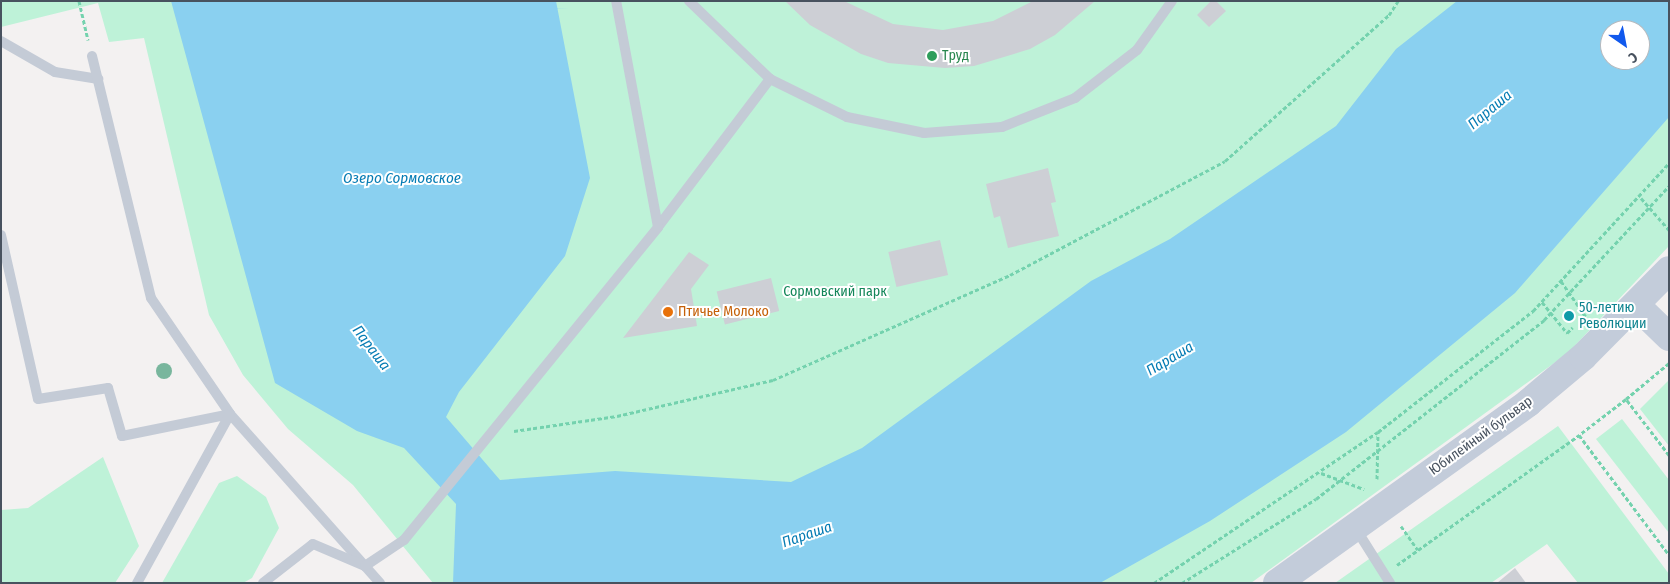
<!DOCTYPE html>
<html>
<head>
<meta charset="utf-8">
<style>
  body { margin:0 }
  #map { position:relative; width:1670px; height:584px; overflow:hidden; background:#f3f1f1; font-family:"Fira Sans Condensed",sans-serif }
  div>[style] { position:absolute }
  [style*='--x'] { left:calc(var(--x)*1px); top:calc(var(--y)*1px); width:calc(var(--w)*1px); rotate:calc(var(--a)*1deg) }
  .green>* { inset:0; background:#bef2d8 }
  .water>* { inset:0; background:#8ad0f0 }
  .building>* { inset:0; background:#cdcfd5; transform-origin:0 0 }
  .path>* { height:3px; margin-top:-1.5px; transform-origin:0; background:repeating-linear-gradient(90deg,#74d2ae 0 4px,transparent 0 6.5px) }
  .lane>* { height:10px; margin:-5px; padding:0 5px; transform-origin:5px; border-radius:5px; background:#c4cbd6 }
  .secondary>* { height:28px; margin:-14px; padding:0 14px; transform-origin:14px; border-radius:14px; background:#c3ccda }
  .trees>* { width:16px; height:16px; margin:-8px; border-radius:50%; background:#78b69d }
  .dots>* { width:14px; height:14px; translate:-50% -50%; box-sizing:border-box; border:2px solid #fff; border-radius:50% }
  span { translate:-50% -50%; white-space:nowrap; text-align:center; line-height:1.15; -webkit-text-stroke:4px #fff; paint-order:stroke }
  .leisure-label { font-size:14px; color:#27864d }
  .left { translate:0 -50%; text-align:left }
  .park-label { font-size:14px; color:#138659 }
  .culture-label { font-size:14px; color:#0d838f }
  .food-label { font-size:14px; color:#c56008 }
  .street-label { font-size:14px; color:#48525f }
  .water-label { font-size:15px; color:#067cb4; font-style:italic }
  .frame { position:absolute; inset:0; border:2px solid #48525f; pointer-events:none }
  .north { position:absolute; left:1600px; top:20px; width:50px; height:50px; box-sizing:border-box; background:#fff; border:1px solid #b6babf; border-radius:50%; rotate:147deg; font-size:14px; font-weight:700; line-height:20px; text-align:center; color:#48525f }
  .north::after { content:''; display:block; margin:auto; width:18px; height:22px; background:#1159ed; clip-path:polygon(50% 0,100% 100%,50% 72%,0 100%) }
</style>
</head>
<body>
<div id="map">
  <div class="green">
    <div style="clip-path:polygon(evenodd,1px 1px,1669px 1px,1669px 246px,1568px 353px,1251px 583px,433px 583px,353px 485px,288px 429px,243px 375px,209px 315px,144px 38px,109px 42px,98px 3px,1px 27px,1px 1px,1610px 30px,1640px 30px,1640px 60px,1610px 60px,1610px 30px)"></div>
    <div style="clip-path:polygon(1669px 380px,1669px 446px,1640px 409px)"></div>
    <div style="clip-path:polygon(1622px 419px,1669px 480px,1669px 533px,1596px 439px)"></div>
    <div style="clip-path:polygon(1558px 426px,1669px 574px,1669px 583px,1578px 583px,1547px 544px,1491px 583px,1335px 583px)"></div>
    <div style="clip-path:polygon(103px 457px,139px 546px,115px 583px,1px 583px,1px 510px,28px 508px)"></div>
    <div style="clip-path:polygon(237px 476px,266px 497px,279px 528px,252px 578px,243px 583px,162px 583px,219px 483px)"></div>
  </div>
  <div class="water">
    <div style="clip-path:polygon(evenodd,171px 1px,556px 1px,590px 178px,565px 256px,459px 392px,446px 417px,500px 480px,615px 471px,791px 482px,862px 448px,1091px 281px,1170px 239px,1336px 126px,1396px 49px,1457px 1px,1669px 1px,1669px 117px,1515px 293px,1346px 432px,1210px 521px,1100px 583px,453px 583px,456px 504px,404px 448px,357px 431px,275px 383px,171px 1px,1610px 30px,1640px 30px,1640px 60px,1610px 60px,1610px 30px)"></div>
  </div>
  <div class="building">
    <div style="clip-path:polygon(785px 1px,844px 1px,893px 24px,943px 30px,993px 21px,1033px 1px,1095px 1px,1055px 35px,1030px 49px,974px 66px,945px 68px,888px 63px,861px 54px,810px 25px)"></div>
    <div style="clip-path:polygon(1211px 1px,1216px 1px,1226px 11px,1209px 27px,1197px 15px)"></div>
    <div style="clip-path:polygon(1048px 168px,1056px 202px,1051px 203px,1059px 236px,1008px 248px,1000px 216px,994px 218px,986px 184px)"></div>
    <div style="left:940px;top:240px;width:36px;height:53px;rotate:77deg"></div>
    <div style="clip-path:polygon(689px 252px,709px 265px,691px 289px,697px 326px,623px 338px)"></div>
    <div style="left:771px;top:278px;width:34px;height:56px;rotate:76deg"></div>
    <div style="clip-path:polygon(1515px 568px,1526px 583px,1497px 583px)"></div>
  </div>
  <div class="path">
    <div style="--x:79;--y:1;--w:40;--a:77"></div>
    <div style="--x:1641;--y:198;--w:43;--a:48.8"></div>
    <div style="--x:1561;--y:281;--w:44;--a:55.2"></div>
    <div style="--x:1542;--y:302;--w:40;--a:51"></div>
    <div style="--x:1567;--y:333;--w:8;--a:-45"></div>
    <div style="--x:1626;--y:399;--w:56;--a:-39.9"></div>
    <div style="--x:514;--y:431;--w:104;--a:-8.3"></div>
    <div style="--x:617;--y:416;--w:160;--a:-13"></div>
    <div style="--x:773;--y:380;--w:259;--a:-23.9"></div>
    <div style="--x:1010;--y:275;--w:243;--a:-27.9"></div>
    <div style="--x:1225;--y:161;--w:220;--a:-41.7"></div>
    <div style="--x:1389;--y:15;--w:17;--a:-57"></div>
    <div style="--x:1669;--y:455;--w:71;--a:-127.5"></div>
    <div style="--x:1626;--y:399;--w:59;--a:142.5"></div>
    <div style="--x:1579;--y:435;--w:150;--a:53.1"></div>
    <div style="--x:1321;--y:473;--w:46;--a:20.4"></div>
    <div style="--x:1377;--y:479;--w:47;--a:-88.8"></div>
    <div style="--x:1401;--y:526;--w:29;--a:55"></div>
    <div style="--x:1397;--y:565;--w:224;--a:-35.5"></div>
    <div style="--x:1154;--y:583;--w:270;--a:-34"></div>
    <div style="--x:1378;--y:432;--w:197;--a:-38"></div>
    <div style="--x:1533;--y:311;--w:201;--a:-47.4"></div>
    <div style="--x:1182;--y:583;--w:158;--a:-32.1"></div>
    <div style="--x:1316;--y:499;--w:290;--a:-38.1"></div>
    <div style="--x:1544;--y:320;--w:183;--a:-47"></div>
  </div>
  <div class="lane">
    <div style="--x:689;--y:1;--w:112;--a:43.9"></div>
    <div style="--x:770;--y:79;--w:86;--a:26.3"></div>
    <div style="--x:847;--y:117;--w:79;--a:11.7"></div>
    <div style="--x:924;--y:133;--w:78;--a:-4.4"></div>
    <div style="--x:1002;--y:127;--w:79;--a:-21.7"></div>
    <div style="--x:1075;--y:98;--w:78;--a:-37.7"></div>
    <div style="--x:1137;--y:50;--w:60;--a:-54.5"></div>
    <div style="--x:1;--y:41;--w:62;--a:29.9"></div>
    <div style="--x:55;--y:72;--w:44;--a:9.2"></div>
    <div style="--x:92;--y:56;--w:249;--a:76.3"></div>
    <div style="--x:151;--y:298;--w:140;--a:55.7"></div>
    <div style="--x:230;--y:414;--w:226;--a:48.4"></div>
    <div style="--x:658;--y:227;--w:186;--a:-52.9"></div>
    <div style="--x:1;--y:235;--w:168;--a:77.3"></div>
    <div style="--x:38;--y:399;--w:71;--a:-8.9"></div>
    <div style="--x:108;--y:388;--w:50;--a:73.7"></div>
    <div style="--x:122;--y:436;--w:110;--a:-11.5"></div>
    <div style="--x:230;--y:414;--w:193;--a:118.8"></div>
    <div style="--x:1356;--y:529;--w:64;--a:57.8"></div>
    <div style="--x:263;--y:583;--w:63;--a:-38"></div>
    <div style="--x:313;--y:544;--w:56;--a:22.9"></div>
    <div style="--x:365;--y:566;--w:47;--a:-33.7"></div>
    <div style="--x:404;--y:540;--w:403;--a:-50.9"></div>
    <div style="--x:658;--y:227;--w:230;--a:-100.5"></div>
  </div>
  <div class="secondary">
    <div style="--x:1636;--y:305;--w:46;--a:44.1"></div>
    <div style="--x:1277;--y:583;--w:309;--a:-35.6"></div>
    <div style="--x:1528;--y:403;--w:72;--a:-39.9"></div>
    <div style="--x:1583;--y:357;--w:122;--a:-45.3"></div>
  </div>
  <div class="trees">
    <div style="left:164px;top:371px"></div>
  </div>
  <div class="dots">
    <div style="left:932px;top:56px;background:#2e9e5b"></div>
    <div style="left:668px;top:312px;background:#e8710a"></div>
    <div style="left:1569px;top:316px;background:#0f9aa8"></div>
  </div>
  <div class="leisure-label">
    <span class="left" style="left:942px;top:56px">Труд</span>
  </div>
  <div class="park-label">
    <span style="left:835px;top:292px">Сормовский парк</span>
  </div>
  <div class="culture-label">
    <span class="left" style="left:1579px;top:316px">50-летию<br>Революции</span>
  </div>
  <div class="food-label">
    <span class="left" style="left:678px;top:312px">Птичье Молоко</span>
  </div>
  <div class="street-label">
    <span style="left:1481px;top:436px;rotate:-36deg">Юбилейный бульвар</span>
  </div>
  <div class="water-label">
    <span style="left:1490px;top:110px;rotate:-40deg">Параша</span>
    <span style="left:402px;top:179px">Озеро Сормовское</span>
    <span style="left:371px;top:348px;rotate:53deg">Параша</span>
    <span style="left:1170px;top:359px;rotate:-31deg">Параша</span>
    <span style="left:807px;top:535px;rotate:-19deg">Параша</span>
  </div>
  <div class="frame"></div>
  <div class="north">С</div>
</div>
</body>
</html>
